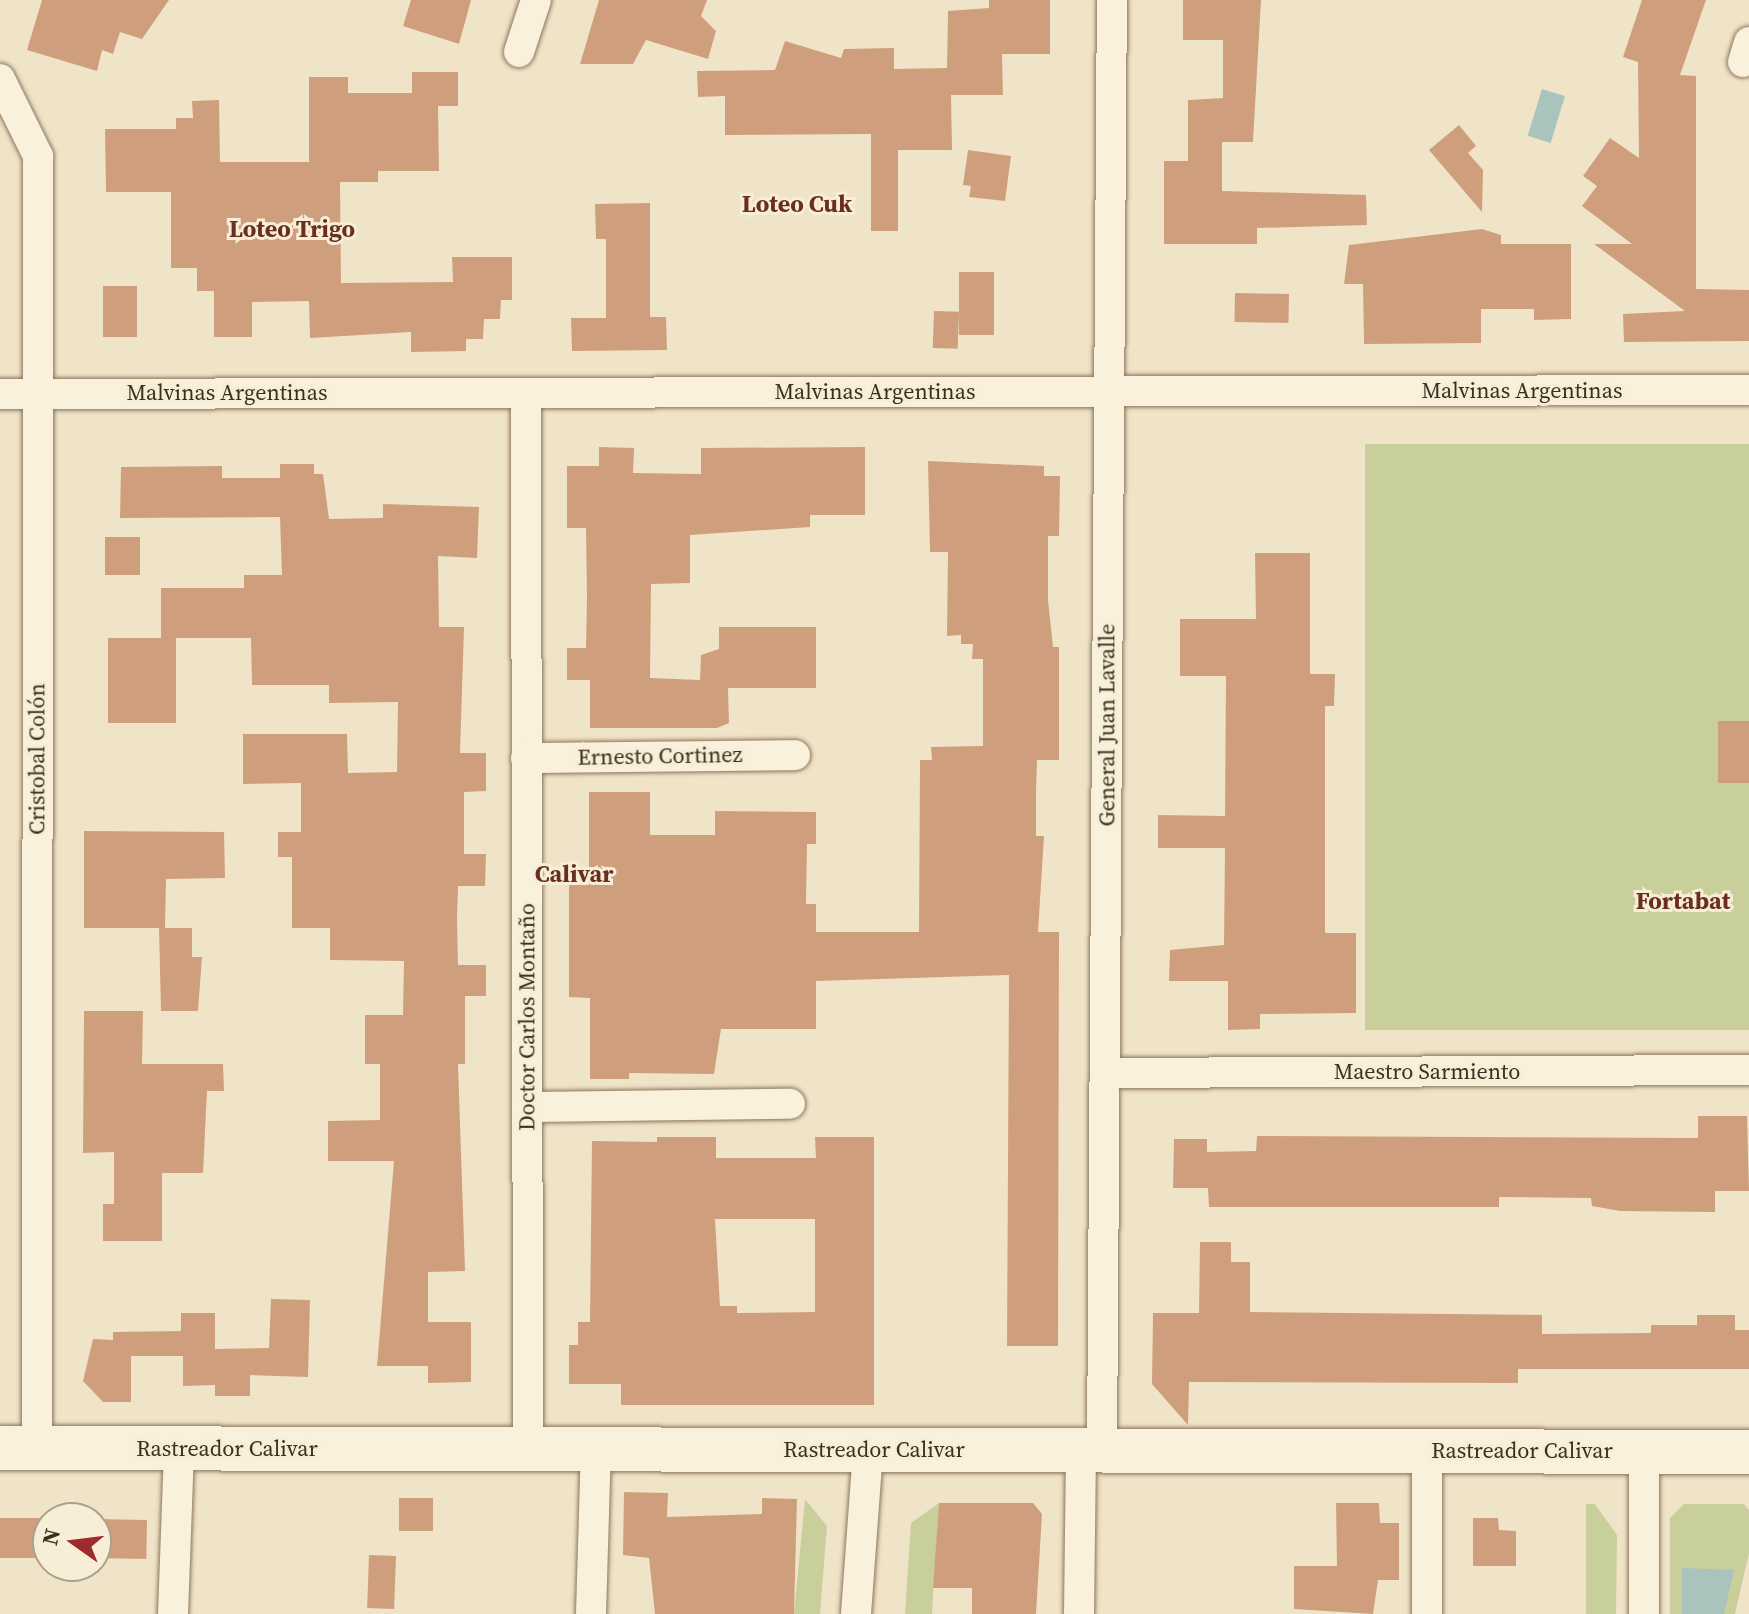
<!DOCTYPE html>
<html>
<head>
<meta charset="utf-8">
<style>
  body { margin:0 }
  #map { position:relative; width:1749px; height:1614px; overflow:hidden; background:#f0e4c8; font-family:"Source Serif 4",serif }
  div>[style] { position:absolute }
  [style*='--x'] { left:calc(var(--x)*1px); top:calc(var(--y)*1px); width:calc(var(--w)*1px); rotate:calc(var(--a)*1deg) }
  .green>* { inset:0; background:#c9cf9b; transform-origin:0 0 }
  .water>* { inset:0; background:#a9c4bc; transform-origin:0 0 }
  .building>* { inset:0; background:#cf9f7d; transform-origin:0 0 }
  .roads { filter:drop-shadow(0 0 2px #8d765c) drop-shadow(0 0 2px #8d765c) }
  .minor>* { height:30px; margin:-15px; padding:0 15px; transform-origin:15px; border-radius:15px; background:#faf1dc }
  .secondary>* { height:44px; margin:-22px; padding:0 22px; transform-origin:22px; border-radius:22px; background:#faf1dc }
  span { translate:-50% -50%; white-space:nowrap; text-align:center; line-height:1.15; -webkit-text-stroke:6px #f7eed8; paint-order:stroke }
  .street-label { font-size:22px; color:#3d2e20 }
  .neighbourhood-label { font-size:24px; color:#6b2e1e; font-weight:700 }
  .north { position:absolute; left:32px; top:1502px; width:80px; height:80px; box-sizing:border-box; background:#f7eed8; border:2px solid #ada18e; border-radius:50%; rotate:284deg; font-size:22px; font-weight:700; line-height:32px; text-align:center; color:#3d2e20 }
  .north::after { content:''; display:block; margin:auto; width:28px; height:36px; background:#9e2a2b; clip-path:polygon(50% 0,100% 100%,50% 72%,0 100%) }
</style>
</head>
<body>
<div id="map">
  <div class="green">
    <div style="left:1749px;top:444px;width:586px;height:384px;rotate:90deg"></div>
    <div style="clip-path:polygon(805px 1499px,827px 1526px,820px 1614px,794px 1614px)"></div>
    <div style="clip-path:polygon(939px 1503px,932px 1614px,905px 1614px,911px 1523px)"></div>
    <div style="clip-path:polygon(1586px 1504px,1595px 1504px,1617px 1535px,1616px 1614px,1586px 1614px)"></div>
    <div style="clip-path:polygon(1684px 1504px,1744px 1504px,1749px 1510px,1749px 1553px,1735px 1614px,1670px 1614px,1670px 1518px)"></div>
  </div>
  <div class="water">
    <div style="left:1542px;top:89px;width:24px;height:49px;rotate:17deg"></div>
    <div style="clip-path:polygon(1682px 1568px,1734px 1570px,1724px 1614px,1682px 1614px)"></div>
  </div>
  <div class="building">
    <div style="clip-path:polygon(42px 0,169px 0,142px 39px,120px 32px,113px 54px,102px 50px,97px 71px,27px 50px)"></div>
    <div style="clip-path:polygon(411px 0,471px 0,459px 44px,403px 26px)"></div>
    <div style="clip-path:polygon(599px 0,707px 0,701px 16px,716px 31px,708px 59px,646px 40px,633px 64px,580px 64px)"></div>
    <div style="clip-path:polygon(989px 0,1050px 0,1050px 54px,1002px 54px,1003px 95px,951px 95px,952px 150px,898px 150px,898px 231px,871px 231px,871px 134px,725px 135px,725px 96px,698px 97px,697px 71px,775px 70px,785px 41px,841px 58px,844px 49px,894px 48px,894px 69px,947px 68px,948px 11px,989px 8px)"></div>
    <div style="clip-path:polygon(1183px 0,1261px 0,1253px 142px,1222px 142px,1222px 191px,1366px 195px,1367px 225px,1257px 228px,1257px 244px,1164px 244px,1164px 161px,1188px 161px,1188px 100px,1223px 98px,1223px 40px,1183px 40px)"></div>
    <div style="clip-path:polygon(1642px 0,1706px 0,1680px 75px,1696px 76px,1696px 289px,1749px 290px,1749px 341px,1624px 342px,1623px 314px,1685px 311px,1594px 244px,1632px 244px,1582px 206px,1597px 186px,1583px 176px,1610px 138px,1639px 158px,1638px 62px,1623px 57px)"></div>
    <div style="clip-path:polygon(412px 72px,458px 72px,458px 106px,438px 106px,439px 171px,378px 171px,378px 182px,340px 182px,341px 283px,453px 282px,452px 257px,512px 257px,512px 300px,501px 300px,500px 319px,484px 319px,483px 339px,466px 339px,466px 351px,411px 352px,411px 332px,310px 338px,309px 301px,252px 302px,252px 337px,214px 337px,214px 291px,197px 291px,197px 268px,171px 268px,171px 192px,106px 192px,105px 129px,176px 129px,176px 118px,193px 118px,192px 101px,219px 100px,220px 162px,309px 162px,309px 77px,348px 77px,348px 93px,412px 93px)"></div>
    <div style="clip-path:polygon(1459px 125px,1476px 146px,1468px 153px,1483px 170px,1482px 212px,1429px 150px)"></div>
    <div style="clip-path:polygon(968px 150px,1011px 156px,1005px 201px,969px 197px,971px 186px,963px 185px)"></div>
    <div style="clip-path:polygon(650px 203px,650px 317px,666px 317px,667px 350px,572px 351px,571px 318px,606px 318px,606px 239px,596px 239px,595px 204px)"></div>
    <div style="clip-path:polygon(1482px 229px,1501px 235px,1501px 244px,1571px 244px,1571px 319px,1534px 320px,1534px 309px,1481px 309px,1481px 343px,1364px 344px,1363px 284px,1344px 284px,1349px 245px)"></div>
    <div style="left:959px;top:272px;width:35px;height:63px"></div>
    <div style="left:137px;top:286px;width:51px;height:34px;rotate:90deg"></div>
    <div style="left:1235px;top:293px;width:54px;height:29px;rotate:1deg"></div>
    <div style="left:934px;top:311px;width:25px;height:37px;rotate:2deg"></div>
    <div style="clip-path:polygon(599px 447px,634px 448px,633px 473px,701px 474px,701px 448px,865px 447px,865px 515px,810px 515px,810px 527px,690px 535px,690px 583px,651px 584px,650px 678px,700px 680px,701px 655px,719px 649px,719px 627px,816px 627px,816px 688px,728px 688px,729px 723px,717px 728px,590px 728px,590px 680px,567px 680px,567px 648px,586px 648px,587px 598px,586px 528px,567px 528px,567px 466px,599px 466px)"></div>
    <div style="clip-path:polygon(928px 461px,1044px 466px,1044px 476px,1060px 476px,1059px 536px,1048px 536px,1048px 600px,1053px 647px,1059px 647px,1059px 760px,1037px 760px,1036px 792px,1036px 836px,1044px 836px,1038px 932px,1059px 932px,1058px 1346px,1007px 1346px,1009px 975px,816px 981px,816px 1029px,721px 1029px,714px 1074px,629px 1073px,629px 1079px,590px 1079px,590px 998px,569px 997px,569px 885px,589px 885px,589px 792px,650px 792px,650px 835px,715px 835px,715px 811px,816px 812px,816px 844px,807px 844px,806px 904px,816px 904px,816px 932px,919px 932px,920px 760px,932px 760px,931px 747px,983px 746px,983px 659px,972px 659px,973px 644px,961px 644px,961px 635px,947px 636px,948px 552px,930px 552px)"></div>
    <div style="clip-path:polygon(280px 464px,314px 464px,314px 474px,323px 474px,329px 519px,383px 518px,383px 504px,479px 507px,477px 558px,438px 556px,439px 627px,464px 627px,460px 753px,486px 753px,486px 791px,464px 792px,464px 854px,486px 854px,485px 886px,458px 886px,457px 918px,458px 965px,486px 965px,486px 996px,465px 996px,465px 1064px,458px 1064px,465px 1271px,428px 1272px,428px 1322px,471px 1322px,471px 1382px,428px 1383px,428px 1366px,377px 1366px,394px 1161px,328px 1161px,328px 1121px,380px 1120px,380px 1064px,365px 1064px,365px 1015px,403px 1015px,404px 961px,330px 960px,330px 928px,292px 928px,292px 857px,278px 857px,278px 832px,301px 832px,301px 783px,243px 784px,243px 734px,347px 734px,348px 773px,397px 772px,398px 702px,329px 703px,329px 685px,252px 685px,251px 638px,161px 638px,161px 588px,244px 588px,244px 575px,282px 575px,280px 517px,120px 518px,121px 467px,222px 466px,222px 478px,280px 478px)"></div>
    <div style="left:105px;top:537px;width:35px;height:38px"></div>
    <div style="clip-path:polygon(1255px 553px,1310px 553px,1310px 674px,1335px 674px,1334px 706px,1325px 706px,1325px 933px,1356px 933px,1356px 1013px,1260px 1014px,1260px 1029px,1228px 1030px,1228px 981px,1169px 981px,1170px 950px,1224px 945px,1225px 848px,1158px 848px,1158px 815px,1225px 816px,1226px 676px,1180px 676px,1180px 619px,1256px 619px)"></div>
    <div style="left:108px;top:638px;width:68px;height:85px"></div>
    <div style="left:1718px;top:721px;width:31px;height:62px"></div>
    <div style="clip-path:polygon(84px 831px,224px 832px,225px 878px,166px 879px,165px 928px,84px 928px)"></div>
    <div style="clip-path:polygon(159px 928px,192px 928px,192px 957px,202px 957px,198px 1011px,161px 1011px)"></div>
    <div style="clip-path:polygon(84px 1011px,143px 1011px,142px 1064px,223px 1064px,224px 1091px,207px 1091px,203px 1173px,162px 1173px,162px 1241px,103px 1241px,103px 1204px,114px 1204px,114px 1152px,83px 1153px)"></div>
    <div style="clip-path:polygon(1698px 1116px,1747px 1116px,1749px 1191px,1715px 1191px,1715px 1212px,1620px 1211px,1592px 1206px,1591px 1198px,1499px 1197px,1499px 1207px,1209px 1207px,1208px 1188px,1173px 1188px,1174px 1139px,1207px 1139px,1207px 1152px,1256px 1151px,1257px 1136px,1698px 1138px)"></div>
    <div style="clip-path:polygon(evenodd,657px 1137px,716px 1137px,716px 1158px,816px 1158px,815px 1137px,874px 1137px,874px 1405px,621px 1405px,621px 1384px,569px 1384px,569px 1345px,578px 1345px,578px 1322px,590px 1322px,592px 1141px,657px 1142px,657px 1137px,715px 1219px,815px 1219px,815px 1312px,737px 1313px,737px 1306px,720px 1306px,715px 1219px)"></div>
    <div style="clip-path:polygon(1200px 1242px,1231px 1242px,1231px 1262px,1250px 1262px,1250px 1312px,1542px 1315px,1542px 1334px,1651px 1333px,1651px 1325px,1697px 1325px,1697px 1315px,1735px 1315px,1735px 1330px,1749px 1330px,1749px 1369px,1518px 1369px,1518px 1383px,1189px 1382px,1188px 1425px,1152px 1384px,1153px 1313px,1199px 1313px)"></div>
    <div style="clip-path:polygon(271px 1299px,310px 1300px,308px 1377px,250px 1375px,250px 1396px,215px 1396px,215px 1385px,183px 1386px,183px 1356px,131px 1356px,131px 1402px,103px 1402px,83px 1381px,93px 1339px,113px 1340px,113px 1332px,181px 1331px,181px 1313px,215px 1313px,215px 1349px,269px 1348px)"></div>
    <div style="clip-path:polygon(624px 1492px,668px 1493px,667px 1517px,762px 1514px,762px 1498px,797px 1499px,794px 1614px,655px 1614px,649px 1558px,623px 1555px)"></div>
    <div style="left:399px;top:1498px;width:34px;height:33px"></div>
    <div style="clip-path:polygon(939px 1503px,1033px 1503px,1042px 1514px,1036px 1614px,972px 1614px,972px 1588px,933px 1588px)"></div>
    <div style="clip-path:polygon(1336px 1503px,1379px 1503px,1380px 1523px,1399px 1523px,1399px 1580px,1378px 1580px,1373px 1614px,1294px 1609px,1294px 1566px,1337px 1566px)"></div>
    <div style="left:0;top:1518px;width:48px;height:40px"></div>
    <div style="clip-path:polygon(1473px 1518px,1498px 1518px,1499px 1530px,1516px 1531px,1516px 1566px,1473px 1566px)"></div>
    <div style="left:96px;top:1519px;width:51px;height:39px;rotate:1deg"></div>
    <div style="left:369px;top:1555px;width:27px;height:53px;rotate:2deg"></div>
  </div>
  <div class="roads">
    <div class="minor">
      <div style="--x:519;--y:52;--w:55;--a:-71.9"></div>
      <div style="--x:1743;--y:62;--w:21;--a:-73"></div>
      <div style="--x:0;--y:79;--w:86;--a:63.7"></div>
      <div style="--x:38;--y:156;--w:1292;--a:90.04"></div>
      <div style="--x:526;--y:393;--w:1056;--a:89.89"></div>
      <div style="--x:0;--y:394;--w:1749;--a:-0.13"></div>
      <div style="--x:526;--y:758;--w:269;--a:-0.6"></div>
      <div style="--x:1105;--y:1073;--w:644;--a:-0.27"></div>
      <div style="--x:528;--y:1107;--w:262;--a:-0.7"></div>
      <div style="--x:1102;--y:1451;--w:1451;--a:-89.61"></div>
      <div style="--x:173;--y:1614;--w:166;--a:-87.9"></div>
      <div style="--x:591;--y:1614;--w:165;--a:-88.3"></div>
      <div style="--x:856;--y:1614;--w:164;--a:-85.8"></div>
      <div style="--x:1079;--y:1614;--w:163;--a:-89.3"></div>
      <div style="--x:1427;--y:1614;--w:163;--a:-90"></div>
      <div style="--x:1644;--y:1614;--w:162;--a:-90"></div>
    </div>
    <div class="secondary">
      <div style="--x:0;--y:1448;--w:1749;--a:0.13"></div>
    </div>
  </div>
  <div class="street-label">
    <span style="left:1522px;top:391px">Malvinas Argentinas</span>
    <span style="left:875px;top:392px">Malvinas Argentinas</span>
    <span style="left:227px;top:393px">Malvinas Argentinas</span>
    <span style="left:1107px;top:725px;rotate:-90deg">General Juan Lavalle</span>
    <span style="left:660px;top:756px;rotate:-1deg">Ernesto Cortinez</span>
    <span style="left:37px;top:759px;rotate:-90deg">Cristobal Colón</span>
    <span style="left:527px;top:1017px;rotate:-90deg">Doctor Carlos Montaño</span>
    <span style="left:1427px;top:1072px">Maestro Sarmiento</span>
    <span style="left:227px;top:1449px">Rastreador Calivar</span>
    <span style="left:874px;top:1450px">Rastreador Calivar</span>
    <span style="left:1522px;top:1451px">Rastreador Calivar</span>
  </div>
  <div class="neighbourhood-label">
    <span style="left:797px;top:204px">Loteo Cuk</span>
    <span style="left:292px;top:229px">Loteo Trigo</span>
    <span style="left:574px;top:874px">Calivar</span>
    <span style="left:1683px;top:901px">Fortabat</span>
  </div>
  <div class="north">N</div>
</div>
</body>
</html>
